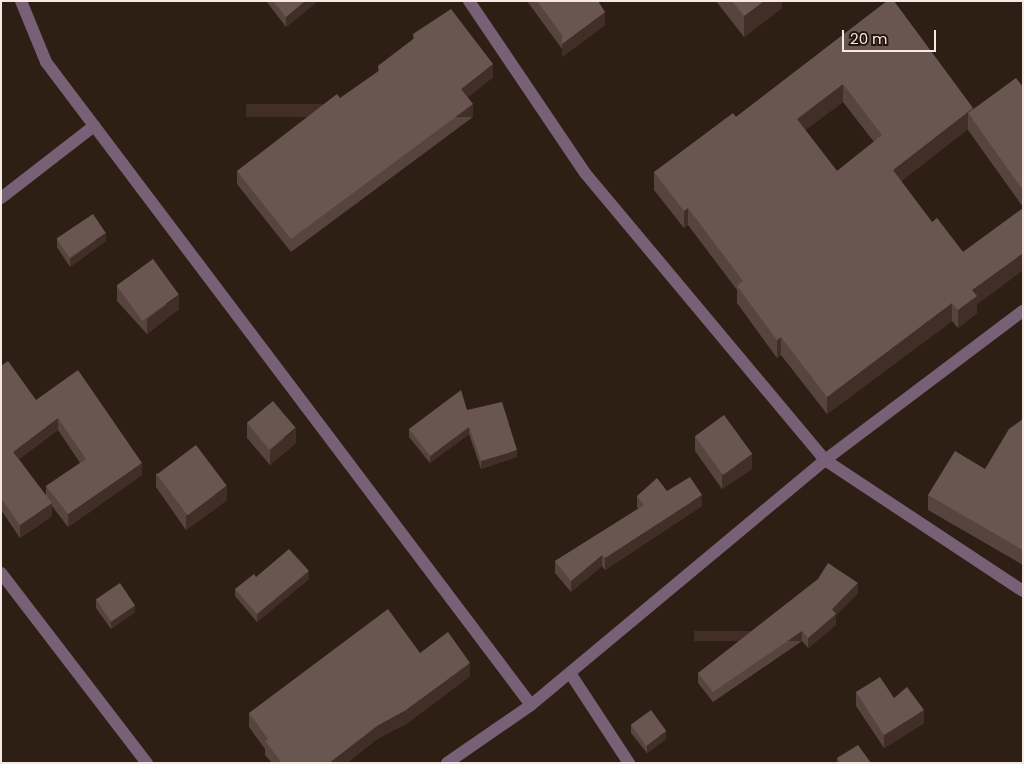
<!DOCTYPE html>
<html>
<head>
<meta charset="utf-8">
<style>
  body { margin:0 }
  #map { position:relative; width:1024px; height:764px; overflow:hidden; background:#2e1f14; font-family:Poppins,sans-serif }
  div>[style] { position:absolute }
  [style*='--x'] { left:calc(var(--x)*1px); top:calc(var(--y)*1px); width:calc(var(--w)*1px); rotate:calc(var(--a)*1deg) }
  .minor>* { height:12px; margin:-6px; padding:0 6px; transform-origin:6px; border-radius:6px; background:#786077 }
  .wall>* { inset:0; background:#58443f }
  .shaded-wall>* { inset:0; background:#402e27; transform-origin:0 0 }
  .building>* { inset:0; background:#695651; transform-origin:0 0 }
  span { translate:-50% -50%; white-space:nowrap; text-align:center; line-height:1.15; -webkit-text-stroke:4.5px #24160b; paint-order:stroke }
  .frame { position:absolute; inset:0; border:2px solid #f5eae3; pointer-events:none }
  .scale { position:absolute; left:842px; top:30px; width:94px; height:22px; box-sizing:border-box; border:2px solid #f5eae3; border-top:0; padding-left:6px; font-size:15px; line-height:18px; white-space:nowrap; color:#f5eae3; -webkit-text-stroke:4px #24160b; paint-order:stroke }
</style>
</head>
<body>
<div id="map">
  <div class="minor">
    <div style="--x:21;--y:1;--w:66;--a:67.7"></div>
    <div style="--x:46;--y:62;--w:805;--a:52.97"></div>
    <div style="--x:469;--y:1;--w:207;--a:56"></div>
    <div style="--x:585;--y:173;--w:374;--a:50.1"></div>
    <div style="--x:825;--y:460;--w:237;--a:33.5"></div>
    <div style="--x:1;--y:198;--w:118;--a:-37.7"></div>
    <div style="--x:1;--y:573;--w:240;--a:52.5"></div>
    <div style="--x:570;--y:673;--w:108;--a:56.8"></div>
    <div style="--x:447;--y:763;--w:102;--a:-34.6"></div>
    <div style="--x:531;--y:705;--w:383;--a:-39.8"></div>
    <div style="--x:825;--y:460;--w:248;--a:-37"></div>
  </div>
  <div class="wall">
    <div style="clip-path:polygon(266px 1px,318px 1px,286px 27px)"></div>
    <div style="clip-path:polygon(527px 1px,598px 1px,605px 25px,562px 57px,562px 49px)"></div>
    <div style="clip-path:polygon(716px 1px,782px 1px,782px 8px,744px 37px)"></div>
    <div style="clip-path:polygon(evenodd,887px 1px,973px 109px,1023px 87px,1023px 207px,968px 130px,968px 129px,901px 181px,932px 222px,963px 252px,1023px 208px,1023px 270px,977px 304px,977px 313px,958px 328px,952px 321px,827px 414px,781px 355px,777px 358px,737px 303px,737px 290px,688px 225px,684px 228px,654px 190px,654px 172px,736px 117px,887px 1px,843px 102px,874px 142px,837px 171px,805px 130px,843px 102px)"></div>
    <div style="clip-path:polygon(413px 34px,493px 77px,468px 97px,473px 117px,291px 252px,237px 184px,237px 171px,378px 72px,378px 66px,413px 39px)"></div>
    <div style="clip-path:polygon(57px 239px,106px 241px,70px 267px,57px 247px)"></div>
    <div style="clip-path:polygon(117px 286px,179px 309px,147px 334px,117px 301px)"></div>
    <div style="clip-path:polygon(evenodd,1px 366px,36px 400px,142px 475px,68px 527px,52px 506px,52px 516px,20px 538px,1px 510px,1px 366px,58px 430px,80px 463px,46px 486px,46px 496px,19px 459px,58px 430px)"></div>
    <div style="clip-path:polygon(467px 410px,517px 457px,481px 469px,469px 434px,430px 463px,409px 437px,409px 429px)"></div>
    <div style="clip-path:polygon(1023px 419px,1023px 565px,928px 510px,928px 495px,985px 469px)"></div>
    <div style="clip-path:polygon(247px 423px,296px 443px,270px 465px,247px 438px)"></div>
    <div style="clip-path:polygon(695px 436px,752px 469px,722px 489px,695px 451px)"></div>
    <div style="clip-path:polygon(156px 473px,227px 500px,186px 530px,156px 487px)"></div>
    <div style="clip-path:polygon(667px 491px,702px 506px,605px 570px,602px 566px,571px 592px,555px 573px,555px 561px,638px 509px,637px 507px,637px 496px)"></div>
    <div style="clip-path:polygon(309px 579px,257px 622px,235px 596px,235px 589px)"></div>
    <div style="clip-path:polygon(858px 593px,836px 615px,836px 625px,808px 648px,802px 641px,713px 702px,698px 683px,698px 673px)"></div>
    <div style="clip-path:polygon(96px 600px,135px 612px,111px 629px,96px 608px)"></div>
    <div style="clip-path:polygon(420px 653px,470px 676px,406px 724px,377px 739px,347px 763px,272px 763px,265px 755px,265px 749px,249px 727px,249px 713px)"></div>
    <div style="clip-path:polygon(856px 692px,894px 698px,924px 723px,884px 748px,856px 706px)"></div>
    <div style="clip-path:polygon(631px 725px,666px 739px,647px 753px,631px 733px)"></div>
    <div style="clip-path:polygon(837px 758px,871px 763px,837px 763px)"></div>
  </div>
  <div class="shaded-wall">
    <div style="clip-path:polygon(305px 1px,318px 1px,286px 27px,286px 17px)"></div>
    <div style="clip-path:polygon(764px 1px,782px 1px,782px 8px,744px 37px,744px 16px)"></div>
    <div style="clip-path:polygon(605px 12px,605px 25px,562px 57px,562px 44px)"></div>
    <div style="clip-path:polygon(493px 64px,493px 77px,461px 103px,461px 89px)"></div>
    <div style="clip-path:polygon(843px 84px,843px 102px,797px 136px,797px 119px)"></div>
    <div style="left:473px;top:104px;width:13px;height:227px;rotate:90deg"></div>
    <div style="clip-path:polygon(973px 108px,973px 120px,968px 113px,968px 129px,893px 188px,893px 170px)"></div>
    <div style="clip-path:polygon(688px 208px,688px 225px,684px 228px,684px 211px)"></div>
    <div style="clip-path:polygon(106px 233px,106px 241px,70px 267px,70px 259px)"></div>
    <div style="clip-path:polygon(1023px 253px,1023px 270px,977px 304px,977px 313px,958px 328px,958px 310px,972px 290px)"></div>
    <div style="clip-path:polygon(179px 295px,179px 309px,147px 334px,147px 319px)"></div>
    <div style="clip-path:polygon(952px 303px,952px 321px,827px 414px,827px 397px)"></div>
    <div style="clip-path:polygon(781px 337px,781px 355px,777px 358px,777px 340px)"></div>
    <div style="clip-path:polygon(58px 418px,58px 430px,13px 464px,13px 452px)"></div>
    <div style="clip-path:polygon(469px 427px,469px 434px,430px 463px,430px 456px)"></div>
    <div style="clip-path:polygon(296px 428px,296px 443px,270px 465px,270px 450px)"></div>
    <div style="clip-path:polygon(517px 450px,517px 457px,481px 469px,481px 461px)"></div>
    <div style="clip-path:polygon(752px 454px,752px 469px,722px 489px,722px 474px)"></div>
    <div style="clip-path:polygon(142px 463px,142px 475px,68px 527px,68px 514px)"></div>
    <div style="clip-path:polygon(227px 486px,227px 500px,186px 530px,186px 516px)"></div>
    <div style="clip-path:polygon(702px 495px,702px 506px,605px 570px,605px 558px)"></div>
    <div style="clip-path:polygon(52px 503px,52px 516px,20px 538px,20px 525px)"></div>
    <div style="clip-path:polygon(602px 555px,602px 566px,571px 592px,571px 581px)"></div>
    <div style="clip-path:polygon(309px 571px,309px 579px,257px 622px,257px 614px)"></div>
    <div style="clip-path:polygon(858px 583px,858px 593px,836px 615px,836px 625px,808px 648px,808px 638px,832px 609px)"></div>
    <div style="clip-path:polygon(135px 605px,135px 612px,111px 629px,111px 622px)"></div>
    <div style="left:802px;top:631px;width:10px;height:108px;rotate:90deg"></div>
    <div style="clip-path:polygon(470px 663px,470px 676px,406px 724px,377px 739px,347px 763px,329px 763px,377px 726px)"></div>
    <div style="clip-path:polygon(924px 710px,924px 723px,884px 748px,884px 735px)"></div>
    <div style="clip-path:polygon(666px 731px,666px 739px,647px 753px,647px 746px)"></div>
  </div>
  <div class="building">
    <div style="clip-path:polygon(273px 1px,305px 1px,286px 17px)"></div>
    <div style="clip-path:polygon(537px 1px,598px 1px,605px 12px,562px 44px,562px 35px)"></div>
    <div style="clip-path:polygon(732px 1px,764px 1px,744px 16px)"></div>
    <div style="clip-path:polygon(evenodd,887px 1px,894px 1px,973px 108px,893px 170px,932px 222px,937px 218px,963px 252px,1023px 208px,1023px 253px,972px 290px,977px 296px,958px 310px,952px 303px,827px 397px,781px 337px,777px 340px,737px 286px,743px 281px,688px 208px,684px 211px,654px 172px,733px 113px,736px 117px,887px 1px,843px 84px,882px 135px,837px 171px,797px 119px,843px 84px)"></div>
    <div style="clip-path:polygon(451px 9px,493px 64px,461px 89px,473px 104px,291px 239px,237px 171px,337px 94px,340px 98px,380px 70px,378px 66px,415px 38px,413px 34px)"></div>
    <div style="clip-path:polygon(1016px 78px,1023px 87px,1023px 190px,968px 113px)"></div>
    <div style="left:93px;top:214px;width:23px;height:44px;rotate:56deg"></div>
    <div style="left:153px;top:259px;width:44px;height:45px;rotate:54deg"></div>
    <div style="clip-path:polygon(8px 361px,36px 400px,78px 370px,142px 463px,68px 514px,46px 486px,86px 459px,58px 418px,13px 452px,52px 503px,20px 525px,1px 498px,1px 366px)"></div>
    <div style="clip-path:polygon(461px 390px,467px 410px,502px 402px,517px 450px,481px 461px,469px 427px,430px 456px,409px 429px)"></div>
    <div style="left:273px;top:401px;width:35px;height:34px;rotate:50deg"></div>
    <div style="left:724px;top:415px;width:48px;height:36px;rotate:54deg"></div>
    <div style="clip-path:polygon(1023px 419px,1023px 550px,928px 495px,955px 451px,985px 469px,1009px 429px)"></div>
    <div style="left:196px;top:445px;width:51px;height:49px;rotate:53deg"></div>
    <div style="clip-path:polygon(690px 477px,702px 495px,605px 558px,602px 555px,571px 581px,555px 561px,644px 505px,637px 496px,657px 478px,667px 491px)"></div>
    <div style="clip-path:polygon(289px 549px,309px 571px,257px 614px,235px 589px,254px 574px,256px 577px)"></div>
    <div style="clip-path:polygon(828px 563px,858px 583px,832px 609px,836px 614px,808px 638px,802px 631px,713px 692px,698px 673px,818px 579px)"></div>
    <div style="left:120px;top:583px;width:27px;height:29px;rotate:56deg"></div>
    <div style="clip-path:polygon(388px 609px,420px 653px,448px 632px,470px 663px,406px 710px,377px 726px,329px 763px,282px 763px,265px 741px,268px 739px,249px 713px)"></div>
    <div style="clip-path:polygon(880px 677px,894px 698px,907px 687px,924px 710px,884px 735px,856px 692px)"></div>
    <div style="left:651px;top:710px;width:26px;height:25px;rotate:54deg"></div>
    <div style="clip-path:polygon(858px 745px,871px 763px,841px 763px,837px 758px)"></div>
  </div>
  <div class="frame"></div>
  <div class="scale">20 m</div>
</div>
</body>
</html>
